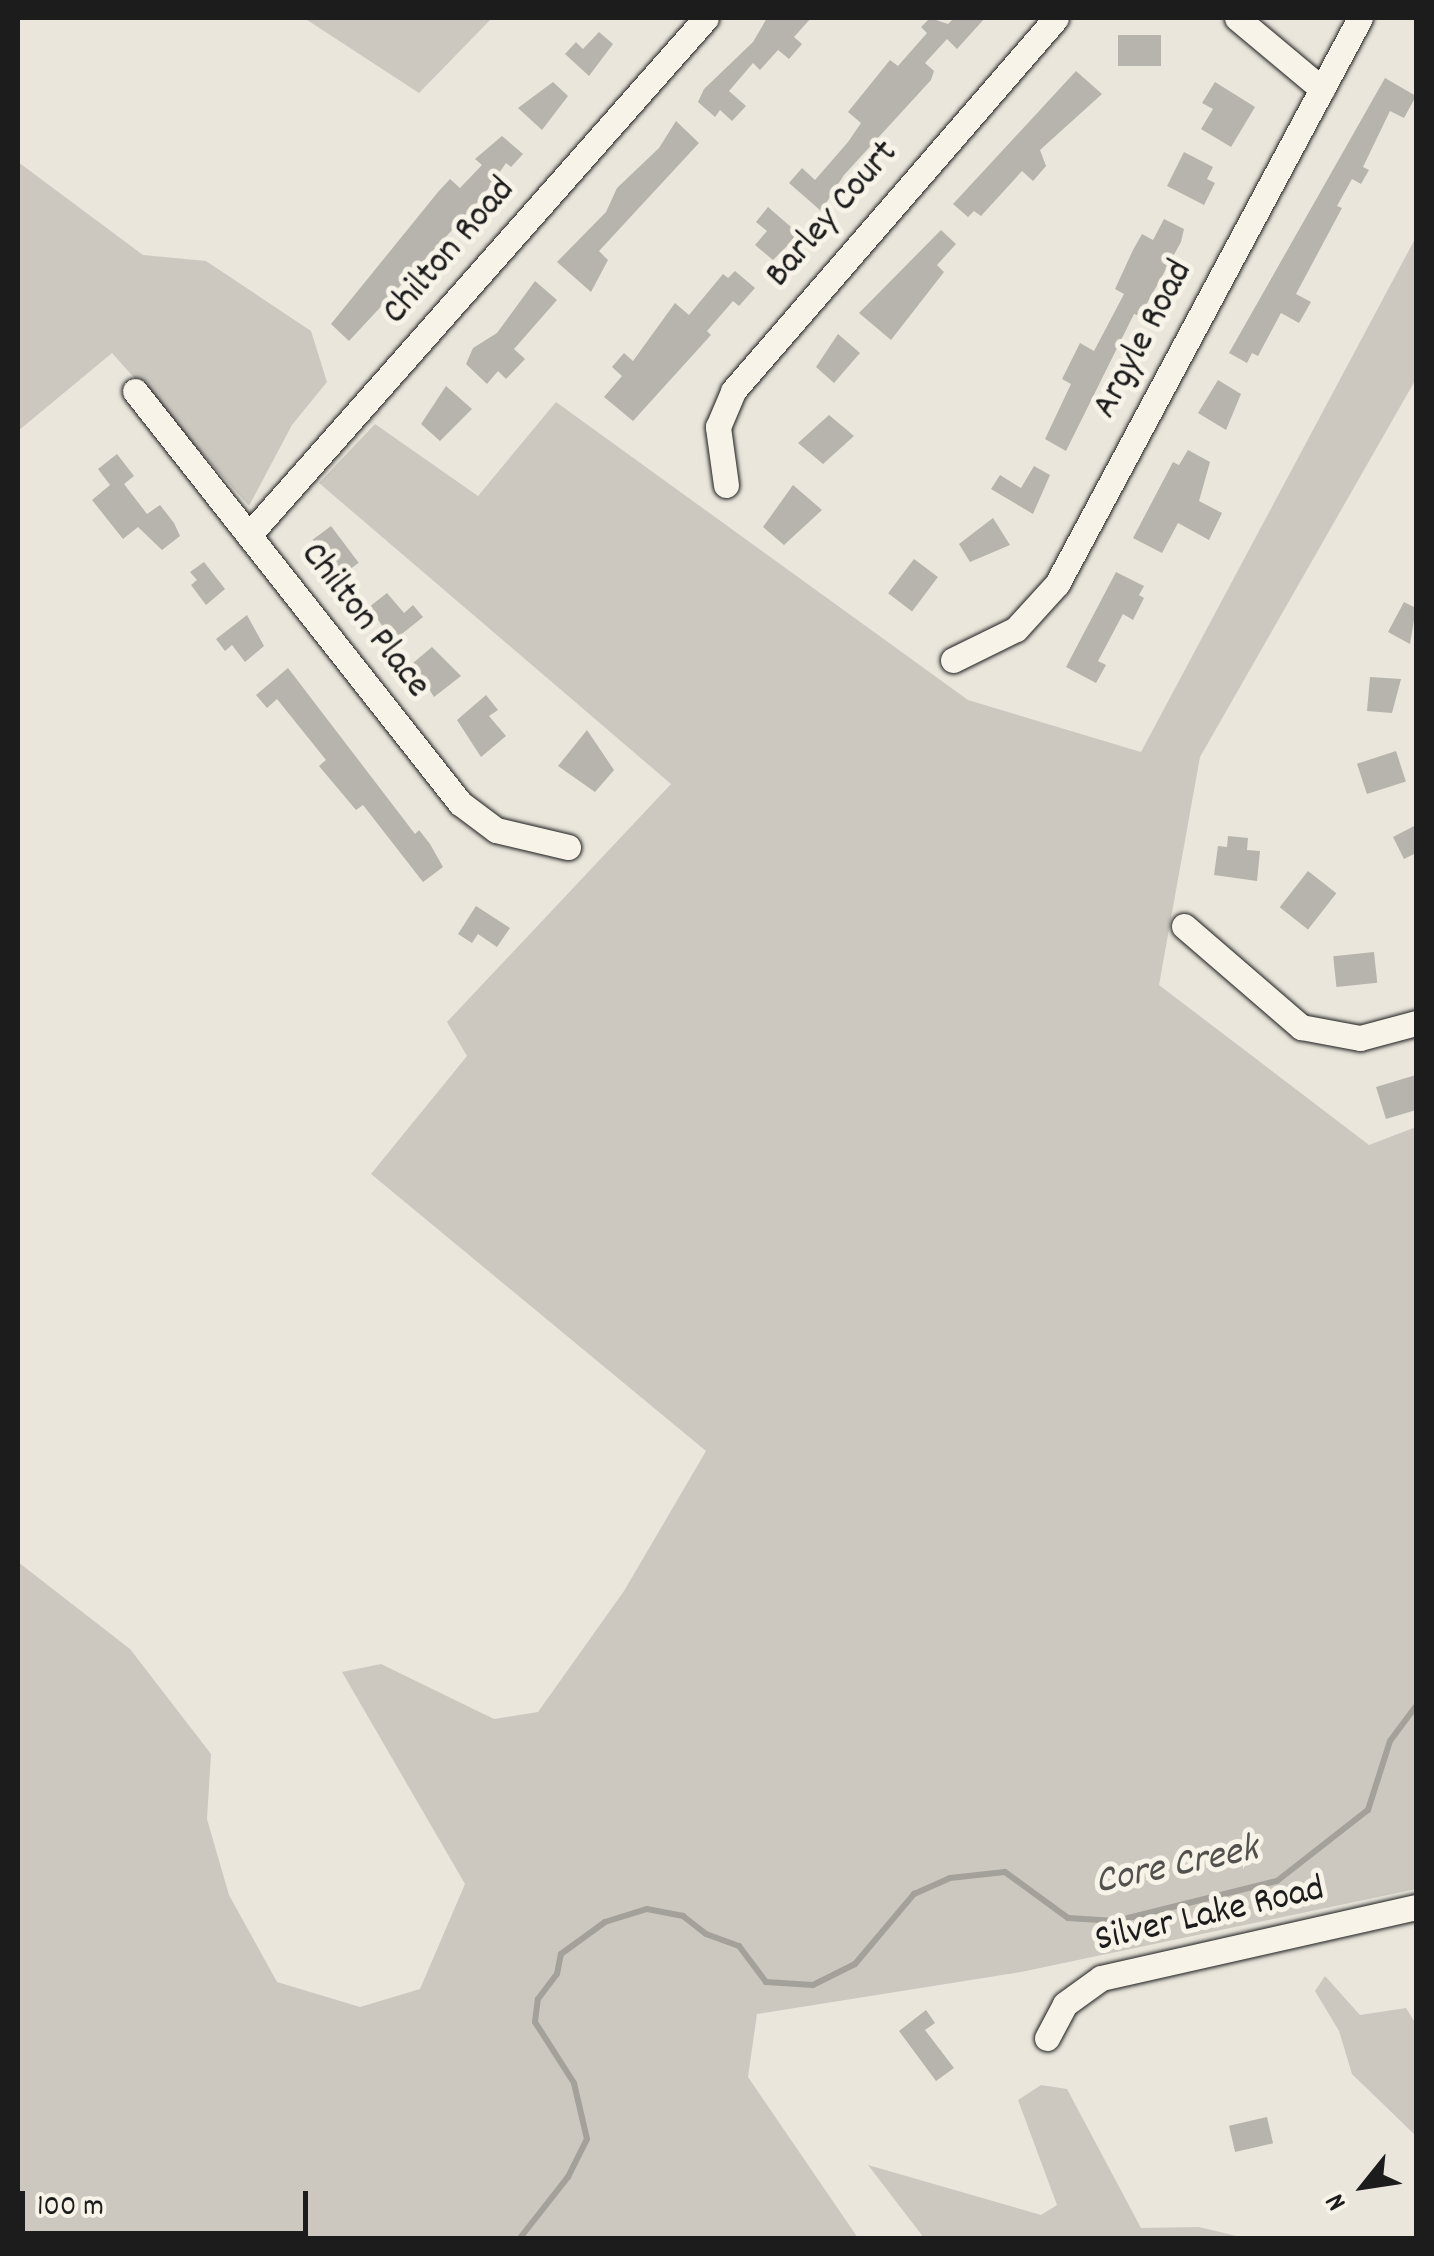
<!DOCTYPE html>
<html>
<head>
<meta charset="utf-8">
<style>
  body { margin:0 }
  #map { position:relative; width:1434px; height:2256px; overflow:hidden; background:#eae6dc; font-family:Dekko,sans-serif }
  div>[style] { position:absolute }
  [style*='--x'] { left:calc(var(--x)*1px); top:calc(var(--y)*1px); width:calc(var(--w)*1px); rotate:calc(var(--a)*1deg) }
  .green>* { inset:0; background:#ccc8c0 }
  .stream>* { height:6px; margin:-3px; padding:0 3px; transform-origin:3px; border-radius:3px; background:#a3a19a }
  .building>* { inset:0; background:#b6b4ac; transform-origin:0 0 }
  .roads { filter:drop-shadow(0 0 2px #1c1c1c) drop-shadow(0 0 2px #1c1c1c) }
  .minor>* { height:25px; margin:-12.5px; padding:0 12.5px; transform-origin:12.5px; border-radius:12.5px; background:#f7f3e8 }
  span { translate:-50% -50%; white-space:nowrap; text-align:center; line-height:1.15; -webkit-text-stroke:10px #f7f3e8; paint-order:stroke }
  .street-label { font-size:38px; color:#1c1c1c }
  .water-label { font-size:40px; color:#52514e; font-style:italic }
  .frame { position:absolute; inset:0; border:20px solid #1c1c1c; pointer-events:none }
  .north { position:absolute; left:1314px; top:2136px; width:100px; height:100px; -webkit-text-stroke:8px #f7f3e8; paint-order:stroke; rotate:240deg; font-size:28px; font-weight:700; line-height:40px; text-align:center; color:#1c1c1c }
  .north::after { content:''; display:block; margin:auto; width:35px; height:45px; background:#1c1c1c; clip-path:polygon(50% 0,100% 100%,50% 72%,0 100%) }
  .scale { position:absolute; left:20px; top:2191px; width:288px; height:45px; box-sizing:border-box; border:5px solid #1c1c1c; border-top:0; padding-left:12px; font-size:30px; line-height:35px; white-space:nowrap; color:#1c1c1c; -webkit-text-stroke:8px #f7f3e8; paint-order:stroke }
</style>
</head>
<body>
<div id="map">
  <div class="green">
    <div style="clip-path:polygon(304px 18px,492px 18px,419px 93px)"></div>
    <div style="clip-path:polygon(18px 162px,143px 255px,206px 261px,311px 331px,327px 382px,292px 425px,249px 506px,112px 353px,18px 431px)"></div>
    <div style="clip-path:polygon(1416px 237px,1416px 379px,1200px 757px,1159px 985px,1369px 1145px,1416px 1127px,1416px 1889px,1021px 1972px,757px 2014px,748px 2077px,858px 2238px,18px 2238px,18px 1562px,130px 1649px,211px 1754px,207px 1819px,229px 1895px,277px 1982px,360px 2007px,420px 1989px,465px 1884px,342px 1672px,381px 1664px,494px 1719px,538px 1712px,624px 1591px,706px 1451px,371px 1174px,467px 1056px,447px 1022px,671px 784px,319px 483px,375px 424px,478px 496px,556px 402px,968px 700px,1141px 752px)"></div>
    <div style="clip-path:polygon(1325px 1976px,1360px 2015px,1406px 2008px,1416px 2024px,1416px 2136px,1352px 2074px,1339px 2031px,1315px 1991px)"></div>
    <div style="clip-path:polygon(1041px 2085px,1067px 2089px,1141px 2228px,1199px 2227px,1245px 2238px,924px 2238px,868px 2165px,1041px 2215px,1057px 2205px,1018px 2100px)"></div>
  </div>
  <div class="stream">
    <div style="--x:520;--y:2238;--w:78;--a:-51.8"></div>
    <div style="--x:568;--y:2177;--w:42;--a:-63.4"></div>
    <div style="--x:587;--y:2139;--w:57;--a:-103.1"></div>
    <div style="--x:574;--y:2083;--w:72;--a:-122.6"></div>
    <div style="--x:535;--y:2022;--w:23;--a:-83"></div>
    <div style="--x:538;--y:1999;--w:31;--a:-53"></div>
    <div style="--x:557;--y:1974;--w:20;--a:-79"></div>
    <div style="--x:561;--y:1954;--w:54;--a:-36"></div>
    <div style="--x:605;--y:1922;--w:44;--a:-17.2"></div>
    <div style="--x:647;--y:1909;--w:37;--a:11"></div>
    <div style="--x:683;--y:1916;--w:29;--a:38"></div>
    <div style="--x:706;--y:1934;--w:35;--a:20"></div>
    <div style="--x:739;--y:1946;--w:45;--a:53.1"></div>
    <div style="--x:766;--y:1982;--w:47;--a:3.7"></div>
    <div style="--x:813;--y:1985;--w:47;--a:-26.6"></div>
    <div style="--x:855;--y:1964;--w:92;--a:-49.9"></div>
    <div style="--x:914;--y:1894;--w:39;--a:-24"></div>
    <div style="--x:950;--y:1878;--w:55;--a:-6.2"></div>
    <div style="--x:1005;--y:1872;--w:78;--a:36.1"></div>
    <div style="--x:1068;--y:1918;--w:48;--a:3.6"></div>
    <div style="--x:1116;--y:1921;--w:166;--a:-14"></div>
    <div style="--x:1277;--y:1881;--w:115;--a:-38"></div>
    <div style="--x:1368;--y:1810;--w:72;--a:-72.3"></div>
    <div style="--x:1390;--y:1741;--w:44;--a:-53.4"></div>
  </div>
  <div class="building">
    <div style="clip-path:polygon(767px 18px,811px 18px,794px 37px,802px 44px,789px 59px,778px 50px,760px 70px,753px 63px,729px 91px,746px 106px,732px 121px,720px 110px,715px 117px,698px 102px,704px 89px,753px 42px)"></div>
    <div style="clip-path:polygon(930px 18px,948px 24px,954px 18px,985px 18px,957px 49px,947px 39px,925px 63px,934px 71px,931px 80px,844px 175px,821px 211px,789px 183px,802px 168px,815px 180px,848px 142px,861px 123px,848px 112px,890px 60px,898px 66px,927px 33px,921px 27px)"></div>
    <div style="clip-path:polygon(599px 32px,613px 44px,589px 76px,565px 54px,576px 42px,583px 49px)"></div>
    <div style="left:1118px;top:35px;width:43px;height:31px"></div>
    <div style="clip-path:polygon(1076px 71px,1102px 94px,1040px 150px,1046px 166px,1033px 181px,1022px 171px,981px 216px,974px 211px,968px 217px,953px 204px)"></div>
    <div style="clip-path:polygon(1385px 78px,1416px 96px,1404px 118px,1390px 111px,1363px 167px,1369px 170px,1361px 184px,1352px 179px,1337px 206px,1342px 208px,1296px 294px,1311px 302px,1299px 323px,1281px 313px,1258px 356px,1252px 353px,1247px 363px,1229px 353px)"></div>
    <div style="clip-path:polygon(553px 82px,568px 96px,542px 130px,518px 108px)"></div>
    <div style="clip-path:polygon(1215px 82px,1255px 107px,1231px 147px,1201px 129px,1213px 109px,1202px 103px)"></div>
    <div style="clip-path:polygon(676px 121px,699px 143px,599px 251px,608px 260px,591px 292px,557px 262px,606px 212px,617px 188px,659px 148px)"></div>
    <div style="clip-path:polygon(502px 136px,523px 154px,511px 167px,506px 163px,481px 199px,349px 341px,331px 324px,438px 192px,450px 179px,460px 188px,482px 165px,475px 159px)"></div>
    <div style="clip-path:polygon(1184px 152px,1213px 167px,1207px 179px,1215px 183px,1204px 205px,1167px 186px)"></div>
    <div style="clip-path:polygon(768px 207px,799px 234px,773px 260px,755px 245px,767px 231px,756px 222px)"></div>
    <div style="clip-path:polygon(1164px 219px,1184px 229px,1181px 242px,1140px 316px,1134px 314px,1066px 451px,1045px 439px,1071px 384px,1062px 379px,1080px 343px,1094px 351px,1124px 294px,1115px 289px,1133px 250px,1142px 234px,1153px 240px)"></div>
    <div style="clip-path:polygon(941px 230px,956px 244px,937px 265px,944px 272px,891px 340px,859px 313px)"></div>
    <div style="clip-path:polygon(735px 271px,755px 288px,739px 306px,733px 301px,707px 331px,711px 335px,633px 421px,604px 397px,622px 376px,612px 367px,624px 353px,633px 361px,675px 303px,689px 315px,723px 274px,728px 278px)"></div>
    <div style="clip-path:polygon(535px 281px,557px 300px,514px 349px,525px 359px,506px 379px,498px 371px,487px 384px,466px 364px,473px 348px,497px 333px)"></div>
    <div style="clip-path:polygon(838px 334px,860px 353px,834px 383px,816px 367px)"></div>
    <div style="clip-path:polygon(1218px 380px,1241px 394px,1226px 430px,1198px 413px)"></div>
    <div style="clip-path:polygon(446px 386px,472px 409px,440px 441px,421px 424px)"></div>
    <div style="clip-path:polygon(829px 415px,854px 436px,823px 464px,798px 443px)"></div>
    <div style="clip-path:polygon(1188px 450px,1210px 462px,1199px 501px,1222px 513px,1209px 540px,1178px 523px,1162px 553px,1133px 538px,1173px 462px,1179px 465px)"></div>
    <div style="clip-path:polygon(117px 454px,134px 476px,124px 484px,147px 514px,160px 505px,174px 523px,180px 536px,162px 550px,138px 527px,123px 539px,92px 500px,110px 485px,98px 469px)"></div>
    <div style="clip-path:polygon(1034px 466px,1050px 475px,1033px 514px,991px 489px,1000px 475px,1021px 488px)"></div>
    <div style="clip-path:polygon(793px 485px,822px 510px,784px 545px,763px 527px)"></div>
    <div style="clip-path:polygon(993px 518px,1010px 545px,970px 562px,959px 544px)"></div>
    <div style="left:331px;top:526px;width:46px;height:23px;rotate:53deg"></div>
    <div style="left:914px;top:559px;width:30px;height:43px;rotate:37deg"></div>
    <div style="clip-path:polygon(204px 562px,225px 589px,206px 605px,191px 585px,197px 580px,190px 572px)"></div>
    <div style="clip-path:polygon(1116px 572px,1144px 586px,1139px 595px,1144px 598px,1133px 620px,1123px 614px,1098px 661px,1106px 665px,1096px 683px,1066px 667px)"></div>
    <div style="clip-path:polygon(387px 593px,404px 613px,413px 605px,423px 617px,393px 641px,369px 607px)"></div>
    <div style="clip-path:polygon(1404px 602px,1416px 608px,1410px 644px,1388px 632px)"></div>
    <div style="clip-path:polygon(247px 615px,264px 646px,245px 662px,232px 645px,225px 651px,216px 639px)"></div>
    <div style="clip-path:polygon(432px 647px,461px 676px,434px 697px,413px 663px)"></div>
    <div style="clip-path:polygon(288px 668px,415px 834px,419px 830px,430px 844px,443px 867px,423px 882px,363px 805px,356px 810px,319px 766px,326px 760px,277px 699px,267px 708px,256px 695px)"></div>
    <div style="clip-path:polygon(1370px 677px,1401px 679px,1392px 713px,1367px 711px)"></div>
    <div style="clip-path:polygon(486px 695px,498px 710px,489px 716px,506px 736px,481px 757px,457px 720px)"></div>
    <div style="clip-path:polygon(587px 730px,614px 770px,595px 792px,558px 766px)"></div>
    <div style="left:1396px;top:751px;width:32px;height:41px;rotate:72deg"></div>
    <div style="clip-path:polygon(1416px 825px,1416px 853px,1404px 859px,1393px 837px)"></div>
    <div style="clip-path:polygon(1228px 836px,1248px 838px,1247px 850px,1260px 851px,1257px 881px,1214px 875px,1218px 846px,1227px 847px)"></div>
    <div style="left:1308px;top:871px;width:36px;height:46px;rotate:38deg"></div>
    <div style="clip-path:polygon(476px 906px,510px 928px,497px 947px,478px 934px,472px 943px,458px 934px)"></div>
    <div style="left:1374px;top:952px;width:31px;height:41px;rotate:84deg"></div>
    <div style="clip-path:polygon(1416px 1075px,1416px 1110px,1386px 1119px,1376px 1087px)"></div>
    <div style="clip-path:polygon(926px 2010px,935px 2023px,925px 2030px,954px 2068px,936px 2081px,899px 2031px)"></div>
    <div style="left:1267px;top:2117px;width:27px;height:39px;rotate:77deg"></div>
  </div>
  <div class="roads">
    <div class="minor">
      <div style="--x:1237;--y:18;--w:111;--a:39.9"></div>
      <div style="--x:135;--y:391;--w:525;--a:51.73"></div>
      <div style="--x:460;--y:803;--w:45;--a:36.9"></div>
      <div style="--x:496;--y:830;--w:74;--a:13.3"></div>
      <div style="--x:726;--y:485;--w:59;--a:-97.9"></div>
      <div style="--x:718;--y:427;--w:39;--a:-67"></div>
      <div style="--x:733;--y:391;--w:493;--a:-49.1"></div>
      <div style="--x:249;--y:535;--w:690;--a:-48.53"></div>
      <div style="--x:953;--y:660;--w:70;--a:-26.2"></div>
      <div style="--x:1016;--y:629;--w:61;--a:-47.7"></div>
      <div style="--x:1057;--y:584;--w:642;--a:-61.84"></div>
      <div style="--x:1184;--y:926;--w:155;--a:40.8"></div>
      <div style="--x:1301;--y:1027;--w:60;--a:10.6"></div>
      <div style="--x:1360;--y:1038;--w:58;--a:-15"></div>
      <div style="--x:1047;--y:2038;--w:38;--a:-62"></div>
      <div style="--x:1065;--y:2004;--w:44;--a:-35.8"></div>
      <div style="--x:1101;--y:1978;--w:323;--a:-12.7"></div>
    </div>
  </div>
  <div class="street-label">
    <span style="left:833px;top:215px;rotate:-49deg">Barley Court</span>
    <span style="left:450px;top:252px;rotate:-49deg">Chilton Road</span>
    <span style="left:1144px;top:340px;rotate:-62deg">Argyle Road</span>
    <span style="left:364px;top:621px;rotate:52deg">Chilton Place</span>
    <span style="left:1210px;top:1916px;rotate:-13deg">Silver Lake Road</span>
  </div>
  <div class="water-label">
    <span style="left:1177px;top:1868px;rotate:-12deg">Core Creek</span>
  </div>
  <div class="frame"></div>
  <div class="north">N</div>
  <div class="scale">100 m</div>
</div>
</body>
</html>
